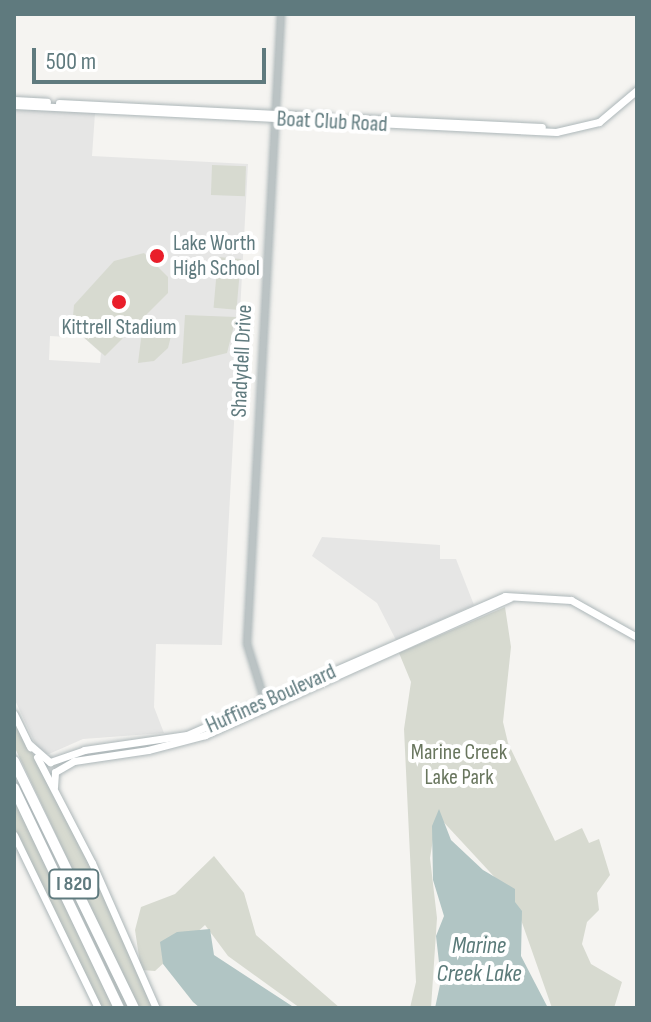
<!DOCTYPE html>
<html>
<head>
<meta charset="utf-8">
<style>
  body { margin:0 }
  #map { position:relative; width:651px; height:1022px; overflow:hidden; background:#f5f4f1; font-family:"Sofia Sans Condensed",sans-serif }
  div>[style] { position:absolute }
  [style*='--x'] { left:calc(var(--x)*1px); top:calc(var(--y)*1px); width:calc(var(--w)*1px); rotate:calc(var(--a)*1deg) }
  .built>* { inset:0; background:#e6e6e5 }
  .green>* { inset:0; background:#d7dad0; transform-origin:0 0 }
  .water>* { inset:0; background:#b1c5c4 }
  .roads { filter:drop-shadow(0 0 2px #adb7b9) drop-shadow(0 0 2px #adb7b9) }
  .tertiary>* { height:6px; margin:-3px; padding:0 3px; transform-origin:3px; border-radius:3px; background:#bbc3c4 }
  .secondary>* { height:7px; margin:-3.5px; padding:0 3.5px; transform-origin:3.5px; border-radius:3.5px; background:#fff }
  .motorway>* { height:10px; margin:-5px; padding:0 5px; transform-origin:5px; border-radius:5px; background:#fff }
  .dots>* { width:22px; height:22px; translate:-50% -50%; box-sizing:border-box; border:4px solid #fff; border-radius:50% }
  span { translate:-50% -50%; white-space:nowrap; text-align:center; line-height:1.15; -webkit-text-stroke:8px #fff; paint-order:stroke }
  .shield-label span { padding:2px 6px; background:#fff; border:2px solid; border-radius:6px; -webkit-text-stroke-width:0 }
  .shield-label { font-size:20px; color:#5f7a7e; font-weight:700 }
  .street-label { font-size:22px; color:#5f7a7e }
  .poi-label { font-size:22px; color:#5f7a7e }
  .left { translate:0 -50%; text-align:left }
  .park-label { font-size:22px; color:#69765e }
  .water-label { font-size:24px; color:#5a7a79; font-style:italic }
  .frame { position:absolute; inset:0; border:16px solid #5f7a7e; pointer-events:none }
  .scale { position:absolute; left:32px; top:48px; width:234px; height:36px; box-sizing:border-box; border:4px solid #5f7a7e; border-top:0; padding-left:10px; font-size:24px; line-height:28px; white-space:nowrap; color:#5f7a7e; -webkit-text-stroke:6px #fff; paint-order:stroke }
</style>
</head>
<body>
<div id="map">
  <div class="built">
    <div style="clip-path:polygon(evenodd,14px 107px,95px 113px,92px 156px,248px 164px,222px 645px,156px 644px,154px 707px,164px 733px,83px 739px,49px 754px,40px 754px,14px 698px,14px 107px,72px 327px,101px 353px,100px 363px,49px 360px,50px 336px,67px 337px,72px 327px)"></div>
    <div style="clip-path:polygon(322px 537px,440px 545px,440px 559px,456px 559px,474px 605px,396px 640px,377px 603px,312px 556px)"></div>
  </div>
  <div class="green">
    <div style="left:212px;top:165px;width:34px;height:30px;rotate:2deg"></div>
    <div style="clip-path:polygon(144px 253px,168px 277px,168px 293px,105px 356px,72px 327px,74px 305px,114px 261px)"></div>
    <div style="left:218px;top:257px;width:23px;height:51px;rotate:5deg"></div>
    <div style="clip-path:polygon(185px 315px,236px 317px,227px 353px,182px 364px)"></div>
    <div style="clip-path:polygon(142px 331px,172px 332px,168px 348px,154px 361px,138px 363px)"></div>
    <div style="clip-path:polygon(505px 607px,511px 647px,503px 722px,508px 743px,555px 841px,582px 828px,589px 843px,599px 839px,610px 875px,597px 893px,599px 910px,587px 922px,582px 944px,591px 964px,622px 982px,614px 1008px,552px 1008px,513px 897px,437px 815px,430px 858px,437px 918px,431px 1008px,410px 1008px,416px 982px,404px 729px,411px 682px,399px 653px)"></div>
    <div style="clip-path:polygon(14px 718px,89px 861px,154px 1008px,138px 1008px,14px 746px)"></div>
    <div style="clip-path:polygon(14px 769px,130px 1008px,125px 1008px)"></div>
    <div style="clip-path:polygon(14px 800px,93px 960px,115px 1008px,100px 1008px,14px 829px)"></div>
    <div style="clip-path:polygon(214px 856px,244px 893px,256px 935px,340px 1008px,300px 1008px,228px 956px,205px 925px,155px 971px,141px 970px,135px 930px,141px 907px,175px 894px)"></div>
  </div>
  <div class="water">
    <div style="clip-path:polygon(439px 809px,451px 840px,483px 870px,515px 889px,515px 902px,522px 911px,521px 956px,548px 1008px,435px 1008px,441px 980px,436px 936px,444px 916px,433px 880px,432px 826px)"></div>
    <div style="clip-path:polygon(210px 929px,214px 955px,295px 1008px,200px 1008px,193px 1002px,163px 964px,160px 942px,177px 932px)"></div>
  </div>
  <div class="roads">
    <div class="tertiary">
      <div style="--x:265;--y:702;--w:61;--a:-107.2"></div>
      <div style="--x:247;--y:644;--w:631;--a:-86.91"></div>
    </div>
    <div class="secondary">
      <div style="--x:14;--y:100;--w:33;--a:3"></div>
      <div style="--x:59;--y:103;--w:272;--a:2.9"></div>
      <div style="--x:14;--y:105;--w:543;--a:2.85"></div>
      <div style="--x:556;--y:132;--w:44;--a:-13.1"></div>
      <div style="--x:599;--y:122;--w:50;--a:-40.1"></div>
      <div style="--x:351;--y:118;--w:191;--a:2.7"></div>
      <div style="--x:14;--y:714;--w:37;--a:64"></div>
      <div style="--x:29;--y:744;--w:28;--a:41"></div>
      <div style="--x:50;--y:762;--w:36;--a:-19"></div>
      <div style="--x:84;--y:750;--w:104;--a:-8.3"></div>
      <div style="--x:187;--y:735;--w:347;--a:-23.6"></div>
      <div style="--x:505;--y:596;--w:66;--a:3.5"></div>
      <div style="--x:571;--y:600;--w:76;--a:29.3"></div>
      <div style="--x:37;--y:757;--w:119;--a:62.6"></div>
      <div style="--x:92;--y:863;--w:158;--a:66.2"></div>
      <div style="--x:54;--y:787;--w:15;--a:-86"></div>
      <div style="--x:55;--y:772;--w:22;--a:-30"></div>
      <div style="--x:74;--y:761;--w:75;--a:-8.5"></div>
      <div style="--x:148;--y:750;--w:59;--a:-14.7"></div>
      <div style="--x:205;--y:735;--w:334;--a:-24.2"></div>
      <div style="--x:14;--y:835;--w:192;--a:64.1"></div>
    </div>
    <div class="motorway">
      <div style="--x:14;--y:761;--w:275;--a:64.1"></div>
      <div style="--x:14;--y:788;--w:244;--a:64.5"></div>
    </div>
  </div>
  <div class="dots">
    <div style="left:157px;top:256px;background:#e91e2a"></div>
    <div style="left:119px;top:302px;background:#e91e2a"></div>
  </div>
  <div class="shield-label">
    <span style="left:74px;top:884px">I 820</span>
  </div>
  <div class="street-label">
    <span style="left:332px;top:122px;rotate:3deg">Boat Club Road</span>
    <span style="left:242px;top:361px;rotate:-87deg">Shadydell Drive</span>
    <span style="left:271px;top:699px;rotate:-24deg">Huffines Boulevard</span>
  </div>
  <div class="poi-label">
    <span class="left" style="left:173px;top:256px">Lake Worth<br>High School</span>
    <span style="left:119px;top:328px">Kittrell Stadium</span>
  </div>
  <div class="park-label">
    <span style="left:459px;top:765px">Marine Creek<br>Lake Park</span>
  </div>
  <div class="water-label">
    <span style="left:479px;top:960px">Marine<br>Creek Lake</span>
  </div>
  <div class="frame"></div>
  <div class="scale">500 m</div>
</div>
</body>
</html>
